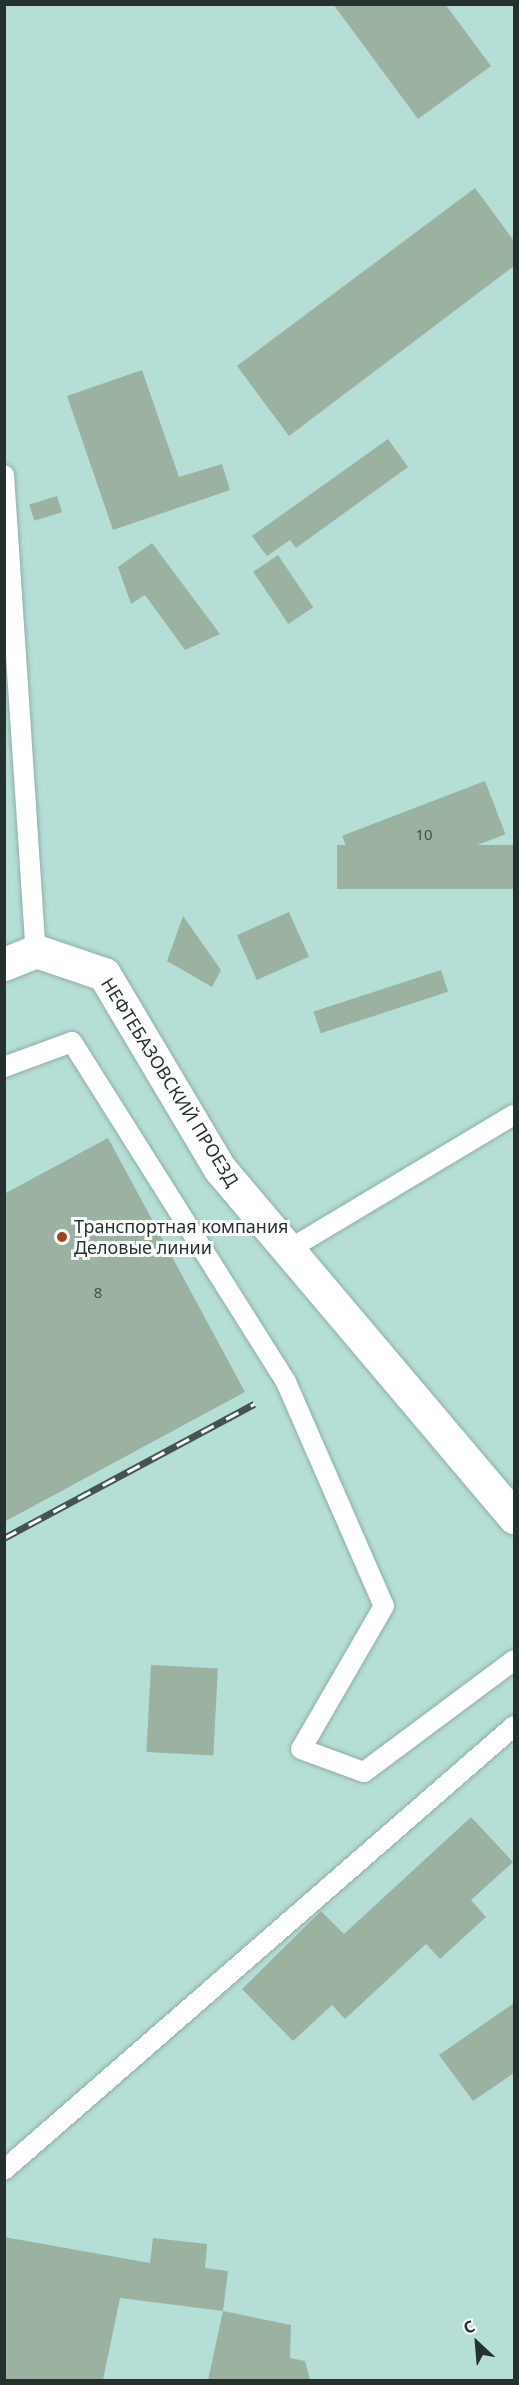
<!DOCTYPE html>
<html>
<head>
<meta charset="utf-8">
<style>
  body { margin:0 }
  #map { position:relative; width:519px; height:2385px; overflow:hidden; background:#c9eae2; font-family:"Noto Sans",sans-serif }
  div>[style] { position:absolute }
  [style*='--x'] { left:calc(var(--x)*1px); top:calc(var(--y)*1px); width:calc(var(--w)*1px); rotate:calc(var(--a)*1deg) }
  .built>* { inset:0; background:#b5dfd6; transform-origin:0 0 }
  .building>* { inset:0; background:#9ab29f; transform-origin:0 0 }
  .roads { filter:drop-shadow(0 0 2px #8eaea7) drop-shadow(0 0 2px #8eaea7) }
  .lane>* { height:20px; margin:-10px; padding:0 10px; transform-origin:10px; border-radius:10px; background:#fff }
  .street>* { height:33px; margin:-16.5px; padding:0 16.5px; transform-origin:16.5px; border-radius:16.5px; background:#fff }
  .rail>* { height:7px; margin-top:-3.5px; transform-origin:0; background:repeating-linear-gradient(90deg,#fff 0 14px,#445551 0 28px); box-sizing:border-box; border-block:2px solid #445551 }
  .dots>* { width:16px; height:16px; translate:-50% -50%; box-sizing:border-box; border:3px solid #fff; border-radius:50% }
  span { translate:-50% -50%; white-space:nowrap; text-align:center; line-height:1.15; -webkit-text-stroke:6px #fff; paint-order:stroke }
  .number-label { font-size:15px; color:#42514a }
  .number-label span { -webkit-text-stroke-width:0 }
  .street-label { font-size:18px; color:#24312e }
  .poi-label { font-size:18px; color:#24312e }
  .left { translate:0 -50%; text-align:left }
  .frame { position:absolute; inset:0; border:6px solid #24312e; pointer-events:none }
  .north { position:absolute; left:447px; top:2313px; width:60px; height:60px; -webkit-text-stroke:4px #fff; paint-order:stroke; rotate:334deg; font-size:16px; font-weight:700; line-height:24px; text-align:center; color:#24312e }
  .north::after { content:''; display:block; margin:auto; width:21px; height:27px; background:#24312e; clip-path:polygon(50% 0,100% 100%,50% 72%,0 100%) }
</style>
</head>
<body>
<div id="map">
  <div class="built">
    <div style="left:5px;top:5px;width:509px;height:2375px"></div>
  </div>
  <div class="building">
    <div style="clip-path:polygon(333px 4px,445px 4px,491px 66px,418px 119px)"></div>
    <div style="clip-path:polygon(475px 188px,514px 241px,514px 266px,289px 436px,237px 366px)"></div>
    <div style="clip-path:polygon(142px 370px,179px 477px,222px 464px,230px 490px,113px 530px,67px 396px)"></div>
    <div style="clip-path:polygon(388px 439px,408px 467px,296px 548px,290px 540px,267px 556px,252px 536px)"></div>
    <div style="left:57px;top:496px;width:17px;height:29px;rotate:73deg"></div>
    <div style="clip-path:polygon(152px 543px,220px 634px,185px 650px,145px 595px,131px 604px,118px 567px)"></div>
    <div style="left:278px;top:555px;width:63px;height:30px;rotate:56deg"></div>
    <div style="left:485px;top:781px;width:57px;height:153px;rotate:69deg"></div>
    <div style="left:514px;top:845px;width:44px;height:177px;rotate:90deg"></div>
    <div style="left:289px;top:912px;width:49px;height:57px;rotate:66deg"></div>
    <div style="clip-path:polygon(183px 916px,221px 970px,212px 987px,167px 961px)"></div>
    <div style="left:441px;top:970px;width:23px;height:134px;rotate:72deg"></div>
    <div style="clip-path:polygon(108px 1138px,245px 1392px,4px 1522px,4px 1194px)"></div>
    <div style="left:151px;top:1665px;width:67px;height:87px;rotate:3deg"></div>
    <div style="clip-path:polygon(471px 1817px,513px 1862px,471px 1900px,486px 1917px,440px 1959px,426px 1944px,345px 2019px,332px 2005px,293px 2041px,242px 1989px,321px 1911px,344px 1934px)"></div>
    <div style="clip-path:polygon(514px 2003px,514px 2073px,473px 2101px,439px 2055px)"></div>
    <div style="clip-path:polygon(4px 2237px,150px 2263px,153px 2238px,207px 2244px,205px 2268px,228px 2271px,223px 2311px,120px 2298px,103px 2380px,4px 2380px)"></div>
    <div style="clip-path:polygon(223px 2311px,291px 2325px,290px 2358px,305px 2361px,310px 2380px,208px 2380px)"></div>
  </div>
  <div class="roads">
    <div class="lane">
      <div style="--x:4;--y:475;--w:477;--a:86.2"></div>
      <div style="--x:4;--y:1067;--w:72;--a:-20.2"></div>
      <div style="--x:72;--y:1042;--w:402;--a:57.8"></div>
      <div style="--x:286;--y:1382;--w:244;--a:66.4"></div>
      <div style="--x:384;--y:1606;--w:165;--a:120.1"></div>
      <div style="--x:301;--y:1749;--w:67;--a:20.1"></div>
      <div style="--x:364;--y:1772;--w:187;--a:-36.7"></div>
      <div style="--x:288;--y:1250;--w:263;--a:-30.9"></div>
      <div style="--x:4;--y:2170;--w:676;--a:-41.04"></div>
    </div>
    <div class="street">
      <div style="--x:4;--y:964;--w:35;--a:-22"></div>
      <div style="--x:36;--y:951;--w:72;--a:18.7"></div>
      <div style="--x:104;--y:974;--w:227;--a:59.3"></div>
      <div style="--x:220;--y:1169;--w:456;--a:49.8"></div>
    </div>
  </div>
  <div class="rail">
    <div style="--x:4;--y:1538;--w:284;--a:-28.2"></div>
  </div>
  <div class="dots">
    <div style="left:62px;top:1237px;background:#a6401a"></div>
  </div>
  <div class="number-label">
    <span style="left:424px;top:835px">10</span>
    <span style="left:98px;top:1293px">8</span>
  </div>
  <div class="street-label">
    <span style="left:170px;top:1082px;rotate:58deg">НЕФТЕБАЗОВСКИЙ ПРОЕЗД</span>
  </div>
  <div class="poi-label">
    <span class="left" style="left:74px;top:1237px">Транспортная компания<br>Деловые линии</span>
  </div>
  <div class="frame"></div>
  <div class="north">С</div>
</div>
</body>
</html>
